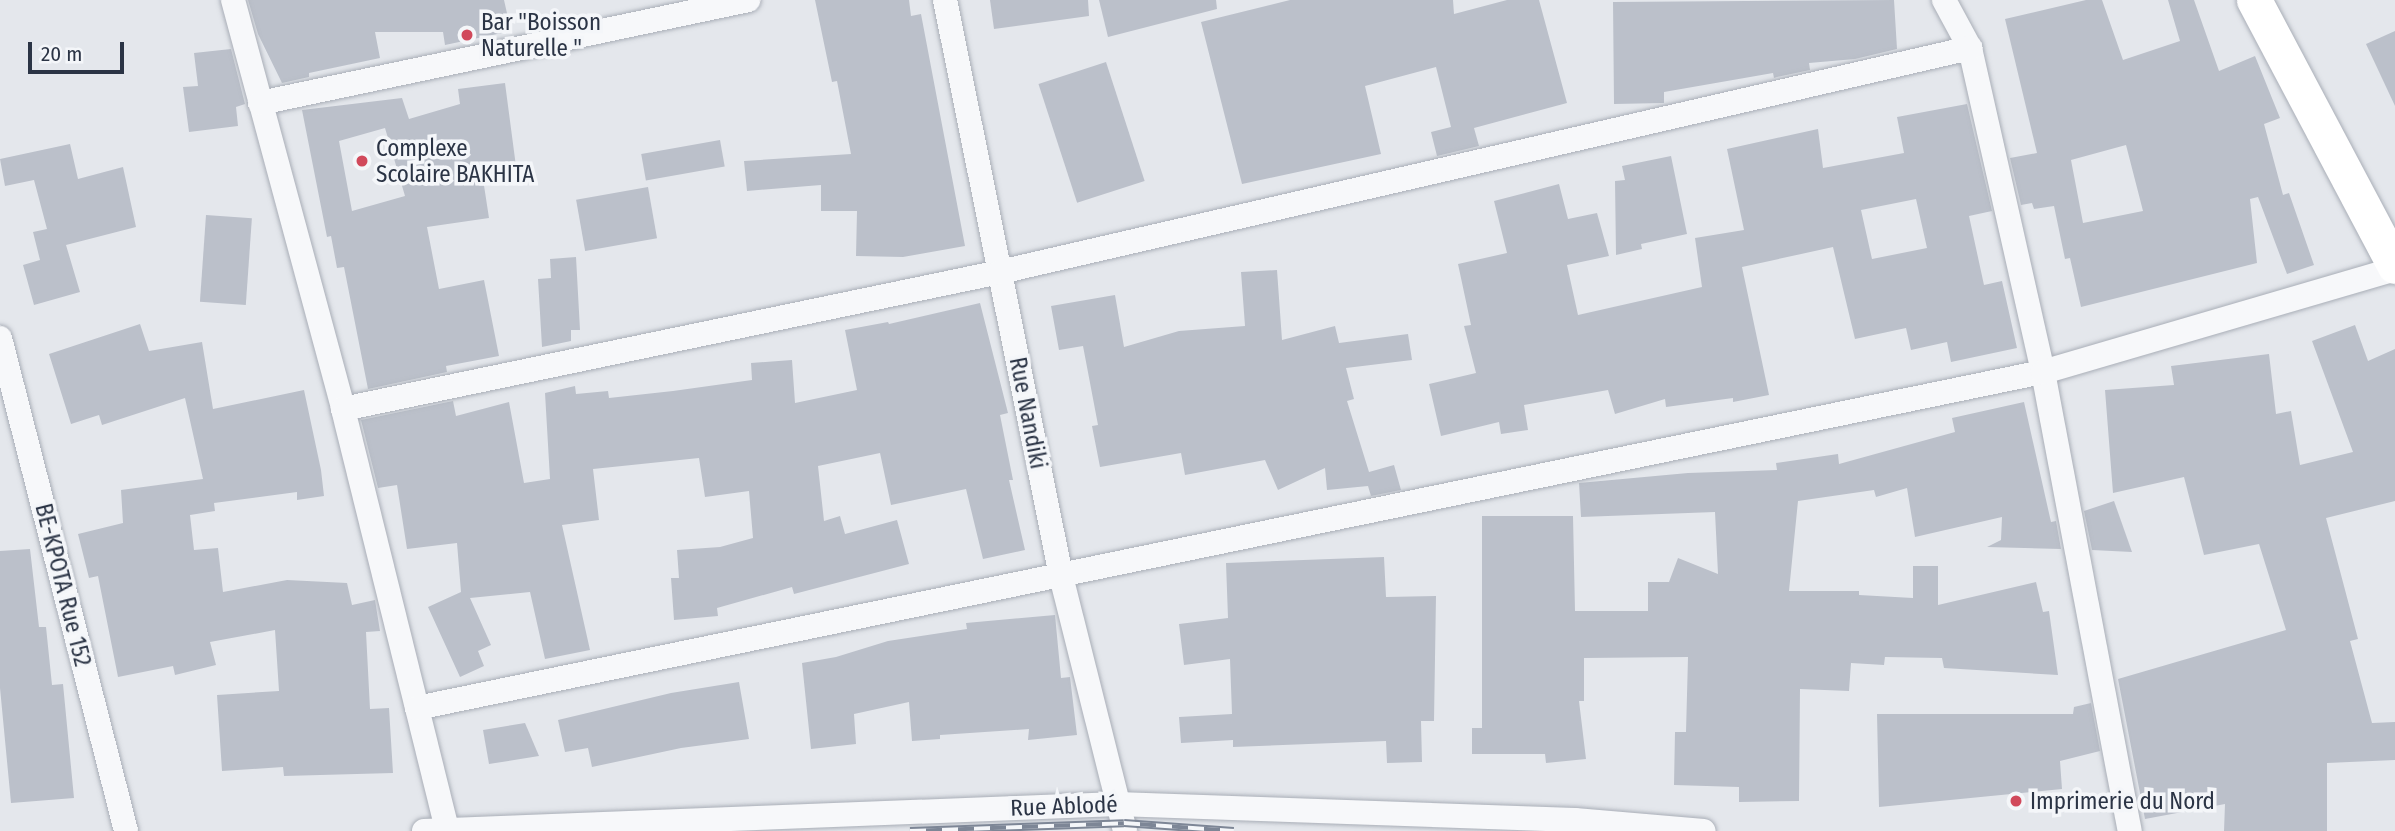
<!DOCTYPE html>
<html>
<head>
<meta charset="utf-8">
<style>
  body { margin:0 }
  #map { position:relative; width:2395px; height:831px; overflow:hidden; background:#e4e7ec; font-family:"Fira Sans Condensed",sans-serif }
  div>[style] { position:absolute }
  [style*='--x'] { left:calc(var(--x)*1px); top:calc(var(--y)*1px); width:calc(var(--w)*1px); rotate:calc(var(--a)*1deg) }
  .building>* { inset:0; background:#bbc0ca; transform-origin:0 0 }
  .roads { filter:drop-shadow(0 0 2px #a9aeb7) drop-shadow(0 0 2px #a9aeb7) }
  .street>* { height:24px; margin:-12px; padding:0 12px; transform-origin:12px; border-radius:12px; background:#f7f8fa }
  .secondary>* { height:35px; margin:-17.5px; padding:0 17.5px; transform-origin:17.5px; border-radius:17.5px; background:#fff }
  .rail>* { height:8px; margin-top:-4px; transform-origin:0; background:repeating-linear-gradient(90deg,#f4f6f9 0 16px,#7d8696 0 32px); box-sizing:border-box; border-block:2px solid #7d8696 }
  .dots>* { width:19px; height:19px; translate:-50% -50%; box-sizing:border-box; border:4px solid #f4f6f9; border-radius:50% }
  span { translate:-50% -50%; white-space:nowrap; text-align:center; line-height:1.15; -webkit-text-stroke:7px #f4f6f9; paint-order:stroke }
  .poi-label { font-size:23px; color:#2b3445 }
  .left { translate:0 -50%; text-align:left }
  .street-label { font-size:23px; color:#2b3445 }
  .scale { position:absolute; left:28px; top:42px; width:96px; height:32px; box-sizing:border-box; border:4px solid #2b3445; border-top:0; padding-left:9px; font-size:21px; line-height:24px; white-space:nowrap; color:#2b3445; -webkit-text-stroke:5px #f4f6f9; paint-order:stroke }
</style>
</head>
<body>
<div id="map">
  <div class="building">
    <div style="clip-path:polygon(248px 0,504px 0,511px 31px,445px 45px,443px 32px,375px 32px,380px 58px,309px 73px,309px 77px,282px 83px,258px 34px)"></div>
    <div style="clip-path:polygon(815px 0,909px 0,911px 16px,921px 14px,965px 246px,903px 257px,856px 256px,857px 211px,821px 211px,821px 185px,747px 191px,744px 161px,851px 154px,837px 81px,832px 82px)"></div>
    <div style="clip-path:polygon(990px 0,1088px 0,1089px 16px,994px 29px)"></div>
    <div style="clip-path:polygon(1099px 0,1216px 0,1217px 9px,1108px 37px)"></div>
    <div style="clip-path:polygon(1290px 0,1453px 0,1454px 14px,1507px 0,1539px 0,1567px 103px,1474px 128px,1479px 146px,1437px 156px,1431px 132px,1451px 127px,1436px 67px,1365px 86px,1381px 154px,1242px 184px,1201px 22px)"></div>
    <div style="clip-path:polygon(1894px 0,1897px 49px,1855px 59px,1809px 63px,1810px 70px,1777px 77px,1774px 78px,1773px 73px,1664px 92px,1664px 103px,1614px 104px,1613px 2px)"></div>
    <div style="clip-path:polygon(evenodd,2086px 0,2102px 0,2123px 60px,2180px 41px,2168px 0,2194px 0,2219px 71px,2255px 56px,2280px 118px,2264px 124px,2283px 195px,2289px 193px,2314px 265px,2287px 274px,2258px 197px,2250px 199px,2257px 263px,2081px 307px,2070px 258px,2065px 259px,2054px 206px,2034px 209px,2032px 203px,2021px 205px,2010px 158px,2037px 153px,2005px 19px,2086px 0,2126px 145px,2143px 211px,2083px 223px,2071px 160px,2126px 145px)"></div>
    <div style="clip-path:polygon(2395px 31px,2395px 106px,2366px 44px)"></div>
    <div style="clip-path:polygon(231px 49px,245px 104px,236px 107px,238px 126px,189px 132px,183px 87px,198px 86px,194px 53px)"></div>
    <div style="left:1106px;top:62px;width:125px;height:71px;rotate:72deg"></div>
    <div style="clip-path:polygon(evenodd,505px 83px,517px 174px,483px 179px,489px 218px,427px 227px,439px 289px,484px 280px,499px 356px,446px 366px,447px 372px,368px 389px,344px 267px,337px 268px,331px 236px,327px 237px,302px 110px,402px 98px,409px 119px,460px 104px,458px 89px,505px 83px,385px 128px,405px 196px,352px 211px,339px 141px,385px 128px)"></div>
    <div style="clip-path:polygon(evenodd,1967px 104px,1992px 211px,1969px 216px,1984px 285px,2002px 281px,2017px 348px,1951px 362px,1947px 342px,1911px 350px,1906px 328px,1855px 339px,1833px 247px,1742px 267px,1769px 395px,1733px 402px,1733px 398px,1666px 407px,1665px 399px,1615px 414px,1608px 390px,1524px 405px,1528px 430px,1501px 434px,1499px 422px,1441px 436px,1429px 384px,1476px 373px,1464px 326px,1471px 325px,1458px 264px,1507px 253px,1494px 201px,1559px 184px,1568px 219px,1597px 213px,1609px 256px,1567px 265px,1578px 315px,1702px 287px,1695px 238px,1744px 230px,1727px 149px,1818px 129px,1823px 168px,1904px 153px,1897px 117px,1967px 104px,1916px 199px,1927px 248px,1872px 259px,1861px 210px,1916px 199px)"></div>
    <div style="left:720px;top:140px;width:27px;height:80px;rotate:80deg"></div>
    <div style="clip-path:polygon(70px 144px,78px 179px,123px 167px,136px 227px,66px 245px,80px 292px,34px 305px,23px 265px,40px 260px,33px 232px,47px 229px,34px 180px,5px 186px,0 159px)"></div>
    <div style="clip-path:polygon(1671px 156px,1687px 234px,1641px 244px,1642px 249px,1616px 255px,1615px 181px,1625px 180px,1622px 166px)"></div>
    <div style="left:648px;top:187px;width:52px;height:73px;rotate:80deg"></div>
    <div style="left:206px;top:215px;width:46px;height:87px;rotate:4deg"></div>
    <div style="clip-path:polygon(576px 257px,580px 330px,571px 330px,571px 341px,542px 347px,538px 279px,551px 278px,550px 259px)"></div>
    <div style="clip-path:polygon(1277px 270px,1282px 340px,1335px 326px,1339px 343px,1408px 334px,1412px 360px,1346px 368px,1354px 399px,1347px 401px,1369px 472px,1394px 465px,1401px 490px,1371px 496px,1368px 486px,1327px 490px,1325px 468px,1278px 490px,1265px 460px,1185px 475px,1181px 453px,1100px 467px,1092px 426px,1098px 425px,1083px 346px,1059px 350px,1051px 306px,1115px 295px,1124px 347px,1179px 331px,1245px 326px,1241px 272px)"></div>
    <div style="clip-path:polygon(980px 303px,1008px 413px,1000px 415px,1013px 480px,1009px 480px,1025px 550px,983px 559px,966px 489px,891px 505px,880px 453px,818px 466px,824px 521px,840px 516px,845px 534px,897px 520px,909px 564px,794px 594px,792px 587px,717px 608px,718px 616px,674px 620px,671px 578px,679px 578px,677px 550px,720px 547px,753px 538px,749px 491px,705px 497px,699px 458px,593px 469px,599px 520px,562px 525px,590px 650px,545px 659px,530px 592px,470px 598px,491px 645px,478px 651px,484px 666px,460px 677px,428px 607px,461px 592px,457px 543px,407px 549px,397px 485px,378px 488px,361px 420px,453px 401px,456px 416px,509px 402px,524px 483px,550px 479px,545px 393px,575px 386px,576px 394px,608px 391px,609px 398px,673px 391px,752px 380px,751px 363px,792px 360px,795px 403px,857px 390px,845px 330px,888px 322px,889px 324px)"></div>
    <div style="clip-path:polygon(140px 324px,149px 351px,202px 342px,213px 409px,304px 390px,321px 470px,324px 496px,297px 500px,297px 492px,214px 503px,215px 511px,190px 515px,194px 550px,218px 548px,223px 592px,287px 580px,347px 583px,352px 605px,375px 600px,380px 631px,366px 632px,370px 709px,389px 708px,393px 773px,284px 776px,283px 767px,222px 771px,217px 695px,279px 691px,275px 630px,210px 642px,216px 665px,175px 675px,173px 666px,118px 677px,98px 576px,89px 578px,78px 534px,123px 523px,121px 490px,203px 479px,185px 398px,102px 425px,99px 415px,71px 424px,49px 354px)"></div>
    <div style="clip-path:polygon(2355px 325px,2368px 361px,2395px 349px,2395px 501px,2326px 518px,2358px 639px,2350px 641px,2372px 723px,2395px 722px,2395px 760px,2327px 763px,2327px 831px,2224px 831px,2225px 804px,2145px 819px,2118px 679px,2286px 630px,2259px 544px,2204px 555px,2184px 477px,2113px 493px,2105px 390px,2174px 385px,2171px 366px,2269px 354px,2276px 414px,2291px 411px,2300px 465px,2353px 452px,2312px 341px)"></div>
    <div style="clip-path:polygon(2024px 402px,2051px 522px,2056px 521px,2061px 549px,1987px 547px,2001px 540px,2002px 517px,1915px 537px,1907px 488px,1876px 497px,1874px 490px,1798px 501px,1789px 591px,1859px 591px,1859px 595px,1913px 598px,1913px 566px,1938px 566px,1938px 605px,2036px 582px,2043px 612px,2049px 611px,2058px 675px,1944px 668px,1942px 658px,1885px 657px,1884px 665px,1851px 663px,1849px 691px,1800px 689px,1799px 801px,1739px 802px,1739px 787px,1674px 785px,1675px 732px,1686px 732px,1688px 657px,1584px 658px,1584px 701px,1579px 701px,1586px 759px,1546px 763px,1545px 754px,1472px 754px,1472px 728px,1482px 728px,1482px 516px,1573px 516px,1575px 611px,1648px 611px,1648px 582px,1669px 582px,1678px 558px,1718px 574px,1715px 512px,1581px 517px,1579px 483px,1688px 473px,1777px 470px,1776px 463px,1838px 454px,1839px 464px,1955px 432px,1952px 418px)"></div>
    <div style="clip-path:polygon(2114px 501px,2132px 552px,2092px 550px,2084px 511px)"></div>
    <div style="clip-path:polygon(30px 549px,39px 627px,46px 627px,52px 685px,63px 684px,74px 798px,11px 803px,0 688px,0 551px)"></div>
    <div style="clip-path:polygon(1384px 557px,1386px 597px,1436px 596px,1434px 721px,1421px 721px,1422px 762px,1387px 763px,1386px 741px,1233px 747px,1233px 740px,1181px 743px,1179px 717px,1232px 714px,1230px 659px,1184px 665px,1179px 624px,1228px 618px,1226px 563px)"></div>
    <div style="clip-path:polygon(1055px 615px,1061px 678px,1070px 677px,1077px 735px,1028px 740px,1029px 729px,940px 735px,940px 739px,912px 741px,909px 702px,854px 714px,856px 744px,811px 749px,802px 663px,836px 657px,888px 641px,967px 629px,966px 623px)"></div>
    <div style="clip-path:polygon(739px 682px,749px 739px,681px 748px,592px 767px,588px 748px,565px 752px,558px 720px,671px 693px)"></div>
    <div style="clip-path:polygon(2091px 703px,2100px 751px,2060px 761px,2062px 789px,1879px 807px,1877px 714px,2073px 714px,2074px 707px)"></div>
    <div style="clip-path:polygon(525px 723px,539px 756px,489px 764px,483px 730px)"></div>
  </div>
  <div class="roads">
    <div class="street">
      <div style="--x:233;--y:0;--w:424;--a:74.9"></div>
      <div style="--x:343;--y:409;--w:433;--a:76.1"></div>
      <div style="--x:945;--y:0;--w:588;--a:78.61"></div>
      <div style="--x:1061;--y:576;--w:263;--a:75.9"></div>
      <div style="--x:1944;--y:0;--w:55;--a:61.6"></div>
      <div style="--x:1970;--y:48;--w:332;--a:77.3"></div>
      <div style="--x:2043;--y:372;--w:467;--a:79.3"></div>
      <div style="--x:260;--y:103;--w:499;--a:-11.9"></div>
      <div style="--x:0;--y:338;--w:509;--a:75.66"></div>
      <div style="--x:343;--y:409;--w:671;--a:-11.78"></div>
      <div style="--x:1000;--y:272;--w:996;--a:-13"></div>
      <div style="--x:417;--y:708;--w:1660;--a:-11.68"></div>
      <div style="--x:2043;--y:372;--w:367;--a:-16.3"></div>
      <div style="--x:424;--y:831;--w:694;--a:-2.23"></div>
      <div style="--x:1117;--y:804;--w:458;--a:2"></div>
      <div style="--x:1575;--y:820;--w:129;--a:4.9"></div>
    </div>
    <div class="secondary">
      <div style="--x:2254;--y:0;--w:301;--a:62.1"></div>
    </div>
  </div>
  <div class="rail">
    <div style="--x:910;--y:831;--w:214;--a:-2.1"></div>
    <div style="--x:1124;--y:823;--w:110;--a:4.2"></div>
  </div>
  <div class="dots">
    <div style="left:467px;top:35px;background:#d1495b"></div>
    <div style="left:362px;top:161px;background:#d1495b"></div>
    <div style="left:2016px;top:801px;background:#d1495b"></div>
  </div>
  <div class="poi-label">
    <span class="left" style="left:481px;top:35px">Bar "Boisson<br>Naturelle "</span>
    <span class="left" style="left:376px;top:161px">Complexe<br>Scolaire BAKHITA</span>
    <span class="left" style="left:2030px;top:801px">Imprimerie du Nord</span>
  </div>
  <div class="street-label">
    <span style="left:1028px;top:413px;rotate:79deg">Rue Nandiki</span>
    <span style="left:63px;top:585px;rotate:76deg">BE-KPOTA Rue 152</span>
    <span style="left:1064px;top:806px;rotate:-2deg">Rue Ablodé</span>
  </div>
  <div class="scale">20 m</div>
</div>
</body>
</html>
